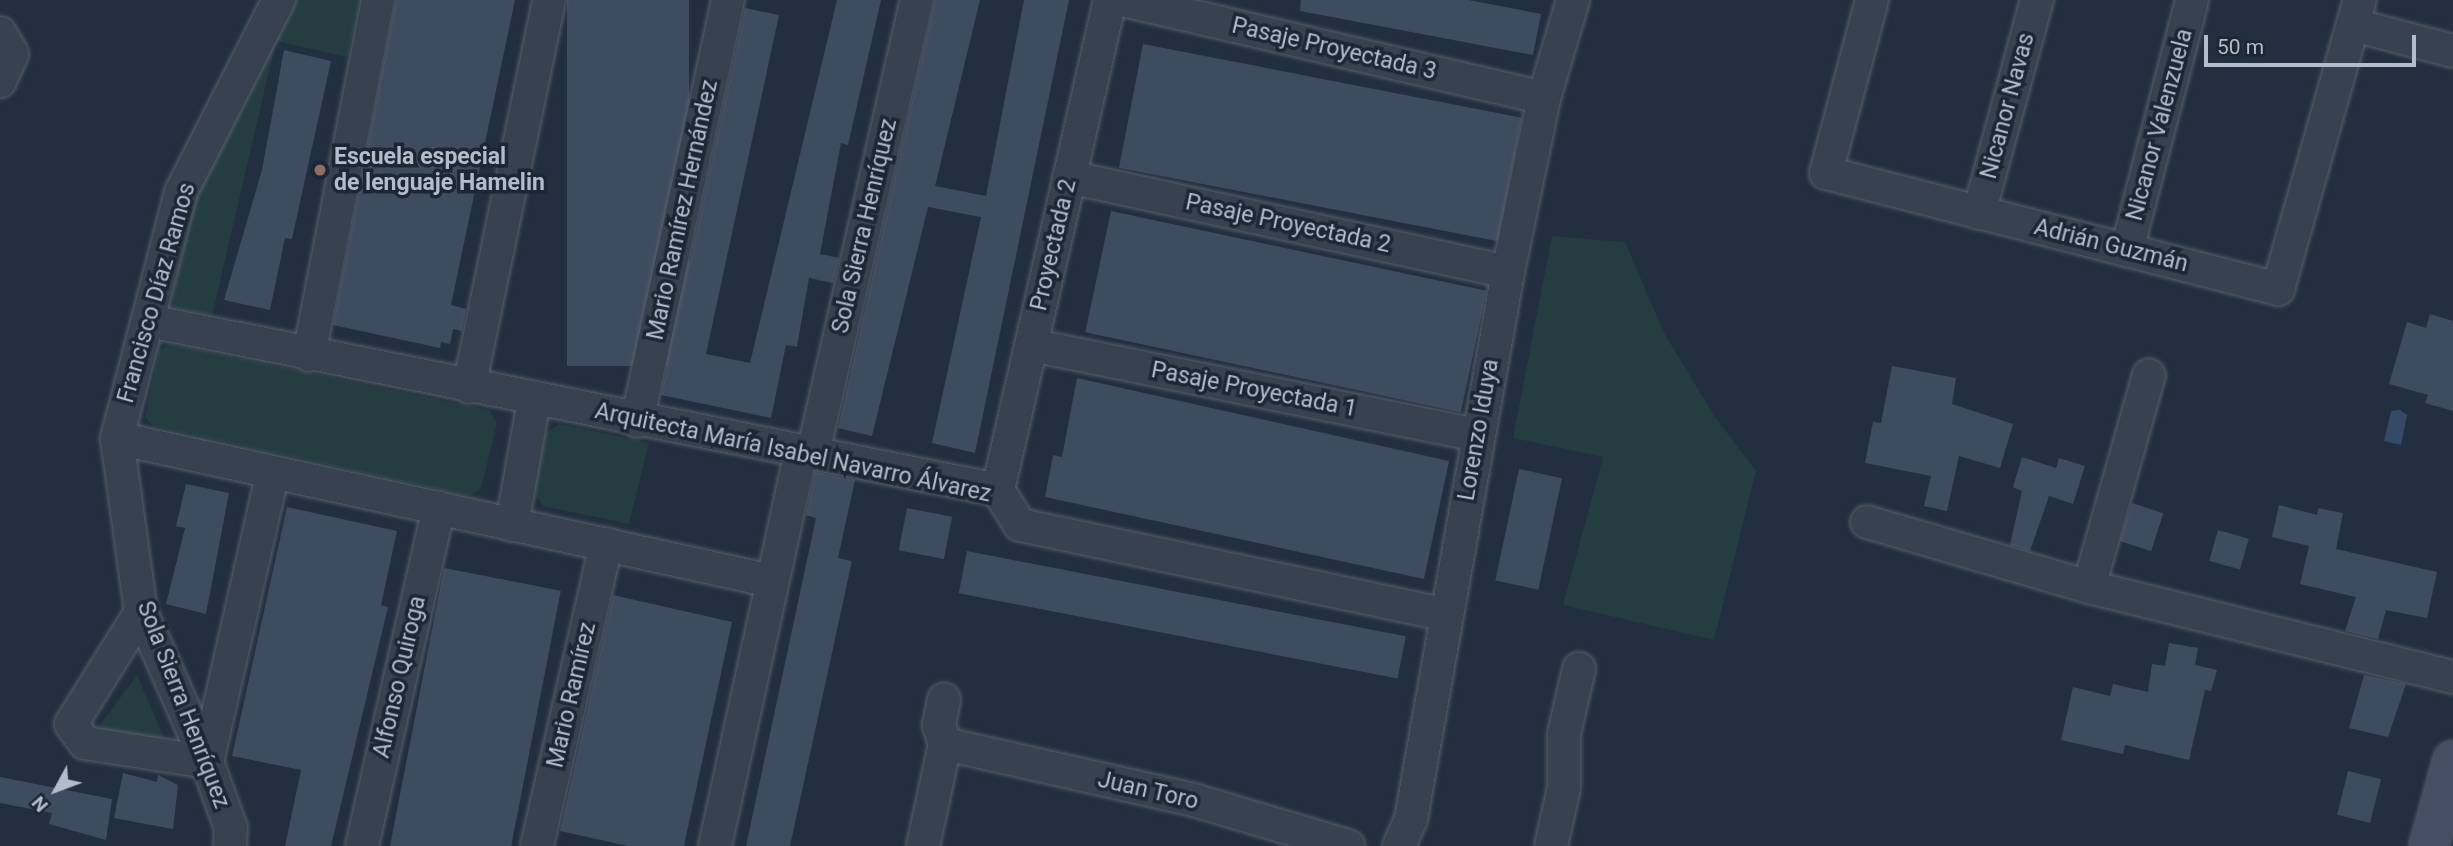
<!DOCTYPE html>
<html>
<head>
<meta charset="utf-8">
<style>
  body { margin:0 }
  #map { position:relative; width:2453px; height:846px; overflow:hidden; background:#222f40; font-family:Roboto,sans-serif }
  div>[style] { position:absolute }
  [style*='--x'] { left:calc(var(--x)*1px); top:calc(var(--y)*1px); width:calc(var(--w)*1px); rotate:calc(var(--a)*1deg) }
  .green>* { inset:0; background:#243d40 }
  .water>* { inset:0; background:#354968 }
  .building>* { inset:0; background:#3e4c60; transform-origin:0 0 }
  .roads { filter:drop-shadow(0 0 2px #555f6d) drop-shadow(0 0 2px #555f6d) }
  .street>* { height:32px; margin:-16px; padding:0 16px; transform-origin:16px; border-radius:16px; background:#37414f }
  .secondary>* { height:38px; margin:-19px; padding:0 19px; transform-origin:19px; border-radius:19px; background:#444f63 }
  .dots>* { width:19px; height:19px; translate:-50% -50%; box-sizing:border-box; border:4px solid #1c2634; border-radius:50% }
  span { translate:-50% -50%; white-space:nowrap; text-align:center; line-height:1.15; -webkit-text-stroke:7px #1c2634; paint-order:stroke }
  .street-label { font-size:23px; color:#b3bcca }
  .poi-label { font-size:23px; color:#b3bcca; font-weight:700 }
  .left { translate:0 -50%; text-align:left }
  .north { position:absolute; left:21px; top:755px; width:70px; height:70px; -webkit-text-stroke:5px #1c2634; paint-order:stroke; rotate:229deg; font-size:19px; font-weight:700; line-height:28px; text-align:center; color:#b3bcca }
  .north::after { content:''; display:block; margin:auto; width:24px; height:32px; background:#b3bcca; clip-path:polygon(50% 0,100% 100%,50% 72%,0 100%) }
  .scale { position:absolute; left:2204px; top:35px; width:212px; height:32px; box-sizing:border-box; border:4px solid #b3bcca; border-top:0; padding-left:9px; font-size:21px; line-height:24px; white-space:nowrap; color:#b3bcca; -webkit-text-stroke:5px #1c2634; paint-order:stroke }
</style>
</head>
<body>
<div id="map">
  <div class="green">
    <div style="clip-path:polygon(296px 0,360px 0,347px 57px,276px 41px,212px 316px,170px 306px,197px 191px)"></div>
    <div style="clip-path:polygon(1552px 236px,1625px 242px,1664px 333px,1715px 417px,1756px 471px,1714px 640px,1563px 605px,1603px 457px,1513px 438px)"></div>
    <div style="clip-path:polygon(169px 344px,489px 410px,497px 423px,481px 489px,469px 496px,153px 426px,145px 417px,159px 351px)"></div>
    <div style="clip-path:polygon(560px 424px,649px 443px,629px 524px,543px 506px,533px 491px,545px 433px)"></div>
    <div style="clip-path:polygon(137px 675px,165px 740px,98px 728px)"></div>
  </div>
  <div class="water">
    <div style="clip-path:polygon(2400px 410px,2407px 415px,2401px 445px,2384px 441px,2391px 411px)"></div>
  </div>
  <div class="building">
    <div style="clip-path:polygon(396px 0,515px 0,451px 305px,466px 309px,462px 331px,453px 329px,450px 344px,441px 342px,440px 348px,333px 325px)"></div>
    <div style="left:567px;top:0;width:122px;height:366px"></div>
    <div style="clip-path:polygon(837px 0,881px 0,848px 145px,841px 143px,820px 254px,839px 258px,833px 283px,809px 278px,797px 347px,786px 345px,771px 418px,661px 395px,745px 8px,779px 15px,706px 354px,750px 363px)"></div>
    <div style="clip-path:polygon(935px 0,980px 0,935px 186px,986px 196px,1024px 0,1069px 0,975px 453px,932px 443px,981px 217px,928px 207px,872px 436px,838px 428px)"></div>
    <div style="clip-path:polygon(1301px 0,1469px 0,1541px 14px,1533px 55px,1300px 11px)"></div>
    <div style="left:1143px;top:44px;width:386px;height:126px;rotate:11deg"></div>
    <div style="clip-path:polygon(284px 50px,331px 61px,292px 239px,285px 238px,270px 310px,224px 300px,262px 170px)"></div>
    <div style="left:1111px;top:211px;width:384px;height:124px;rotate:12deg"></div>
    <div style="clip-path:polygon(2430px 314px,2453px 321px,2453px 411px,2425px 403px,2428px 395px,2389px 384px,2407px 322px,2426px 328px)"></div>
    <div style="clip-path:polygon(1892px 366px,1956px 378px,1952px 404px,2013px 424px,2000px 468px,1959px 456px,1947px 511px,1924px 506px,1931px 476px,1865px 463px,1873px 422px,1881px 423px)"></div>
    <div style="clip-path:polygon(1077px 378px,1449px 461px,1424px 579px,1045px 497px,1053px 455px,1062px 457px)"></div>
    <div style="clip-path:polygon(2022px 457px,2056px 468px,2059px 458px,2085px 466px,2073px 504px,2049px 496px,2030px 551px,2010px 545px,2022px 491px,2013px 487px)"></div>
    <div style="left:1519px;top:469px;width:44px;height:114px;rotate:12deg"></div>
    <div style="clip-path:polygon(815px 472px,855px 480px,838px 558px,852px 561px,790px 846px,746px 846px,816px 518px,806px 515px)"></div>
    <div style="clip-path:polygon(186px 484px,229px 493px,206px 614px,166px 604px,185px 528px,176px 526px)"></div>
    <div style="left:2132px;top:503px;width:33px;height:40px;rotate:18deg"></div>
    <div style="clip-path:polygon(2279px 505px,2317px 515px,2318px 508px,2343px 513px,2336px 549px,2437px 572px,2427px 618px,2386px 610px,2378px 639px,2345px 631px,2356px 597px,2300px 584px,2309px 546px,2272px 537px)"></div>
    <div style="clip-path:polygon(287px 507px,397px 531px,381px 605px,388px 607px,331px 846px,285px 846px,301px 770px,232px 756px)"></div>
    <div style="left:907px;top:508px;width:46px;height:43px;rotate:11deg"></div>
    <div style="left:2218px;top:530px;width:32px;height:32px;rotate:16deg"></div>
    <div style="left:967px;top:551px;width:447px;height:43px;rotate:11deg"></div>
    <div style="left:444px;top:568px;width:119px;height:284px;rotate:11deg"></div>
    <div style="clip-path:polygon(613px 595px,732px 622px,684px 846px,628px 846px,560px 831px)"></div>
    <div style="clip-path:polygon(2169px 643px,2198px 648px,2195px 665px,2217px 670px,2211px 691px,2205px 690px,2189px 760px,2125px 745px,2123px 754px,2061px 740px,2073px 687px,2110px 696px,2113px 684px,2148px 692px,2152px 664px,2165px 666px)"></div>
    <div style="clip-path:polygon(2364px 675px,2406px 684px,2388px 737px,2349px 728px)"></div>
    <div style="left:2348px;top:771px;width:34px;height:45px;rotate:14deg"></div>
    <div style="clip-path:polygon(123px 773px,157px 782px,158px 775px,178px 785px,173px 829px,114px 818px)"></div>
    <div style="clip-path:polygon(0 777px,112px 799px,106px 840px,49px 824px,52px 813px,0 803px)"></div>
  </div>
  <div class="roads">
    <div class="street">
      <div style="--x:1123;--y:0;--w:432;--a:13.1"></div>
      <div style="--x:1872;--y:0;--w:179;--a:104.9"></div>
      <div style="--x:1826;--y:173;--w:467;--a:14.4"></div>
      <div style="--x:2278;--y:289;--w:300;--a:-74.2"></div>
      <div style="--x:2354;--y:25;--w:102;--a:14.7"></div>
      <div style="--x:0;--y:33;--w:24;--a:60"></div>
      <div style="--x:12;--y:54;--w:30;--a:114"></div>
      <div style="--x:1069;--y:177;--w:449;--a:12.2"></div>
      <div style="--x:1979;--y:213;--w:221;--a:-74.8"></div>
      <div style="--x:2127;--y:250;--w:258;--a:-75.4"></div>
      <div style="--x:149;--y:321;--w:866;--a:11.26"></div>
      <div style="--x:998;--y:490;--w:41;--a:57.8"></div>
      <div style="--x:1020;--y:525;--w:436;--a:11.9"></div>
      <div style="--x:1031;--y:345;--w:455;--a:11.4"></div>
      <div style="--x:309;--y:355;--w:362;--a:-79"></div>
      <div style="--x:469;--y:387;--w:395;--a:-78.3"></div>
      <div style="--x:637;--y:421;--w:431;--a:-77.8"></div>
      <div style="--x:117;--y:438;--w:670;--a:12.32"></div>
      <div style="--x:813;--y:453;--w:465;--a:-77.1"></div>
      <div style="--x:998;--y:490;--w:503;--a:-77.12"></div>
      <div style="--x:1867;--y:522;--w:231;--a:16.3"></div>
      <div style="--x:2089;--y:587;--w:375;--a:13.9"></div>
      <div style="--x:512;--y:525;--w:127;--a:-80"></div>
      <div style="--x:2089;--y:587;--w:220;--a:-74.2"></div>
      <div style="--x:141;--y:612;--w:132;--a:122"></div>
      <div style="--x:71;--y:724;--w:24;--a:54"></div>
      <div style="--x:85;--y:743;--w:123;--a:8.9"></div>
      <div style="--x:207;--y:762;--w:297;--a:-77.2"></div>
      <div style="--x:945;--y:744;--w:258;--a:12.7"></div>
      <div style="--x:1197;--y:801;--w:158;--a:16.6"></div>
      <div style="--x:230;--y:846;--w:18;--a:-87"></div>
      <div style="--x:231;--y:828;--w:70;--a:-110"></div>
      <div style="--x:207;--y:762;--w:164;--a:-113.7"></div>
      <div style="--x:141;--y:612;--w:176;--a:-97.9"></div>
      <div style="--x:117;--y:438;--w:254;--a:-75.4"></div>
      <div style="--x:181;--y:192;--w:216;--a:-63"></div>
      <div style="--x:362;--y:846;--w:347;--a:-77.2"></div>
      <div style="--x:537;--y:846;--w:310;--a:-77.1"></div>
      <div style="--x:715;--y:846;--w:405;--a:-77.7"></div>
      <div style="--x:923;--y:846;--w:104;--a:-77.8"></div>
      <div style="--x:945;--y:744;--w:20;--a:-108"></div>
      <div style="--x:939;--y:725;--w:26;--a:-79"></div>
      <div style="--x:1399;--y:846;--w:30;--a:-66"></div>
      <div style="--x:1411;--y:819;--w:556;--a:-79.94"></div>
      <div style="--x:1508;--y:272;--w:178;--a:-78.3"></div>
      <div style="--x:1544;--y:98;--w:102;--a:-73.5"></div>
      <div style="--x:1551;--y:846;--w:59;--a:-77.4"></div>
      <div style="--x:1564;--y:788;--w:54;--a:-90"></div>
      <div style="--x:1564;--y:734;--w:67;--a:-77"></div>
    </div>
    <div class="secondary">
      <div style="--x:2429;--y:846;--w:89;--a:-74.4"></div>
    </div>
  </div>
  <div class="dots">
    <div style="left:320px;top:170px;background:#8d6e63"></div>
  </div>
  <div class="street-label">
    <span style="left:1334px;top:49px;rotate:13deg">Pasaje Proyectada 3</span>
    <span style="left:2008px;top:106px;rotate:-75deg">Nicanor Navas</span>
    <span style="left:2160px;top:125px;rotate:-75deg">Nicanor Valenzuela</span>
    <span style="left:683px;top:210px;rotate:-78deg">Mario Ramírez Hernández</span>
    <span style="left:1288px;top:224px;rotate:12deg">Pasaje Proyectada 2</span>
    <span style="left:865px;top:226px;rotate:-77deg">Sola Sierra Henríquez</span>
    <span style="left:1054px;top:245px;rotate:-77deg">Proyectada 2</span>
    <span style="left:2111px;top:246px;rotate:14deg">Adrián Guzmán</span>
    <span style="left:157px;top:293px;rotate:-74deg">Francisco Díaz Ramos</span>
    <span style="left:1254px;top:390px;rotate:11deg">Pasaje Proyectada 1</span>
    <span style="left:1479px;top:430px;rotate:-80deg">Lorenzo Iduya</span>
    <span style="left:793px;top:453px;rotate:12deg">Arquitecta María Isabel Navarro Álvarez</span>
    <span style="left:400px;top:677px;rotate:-77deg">Alfonso Quiroga</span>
    <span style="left:572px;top:695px;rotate:-77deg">Mario Ramírez</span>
    <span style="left:183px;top:705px;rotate:69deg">Sola Sierra Henríquez</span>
    <span style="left:1148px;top:791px;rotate:13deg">Juan Toro</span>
  </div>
  <div class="poi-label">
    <span class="left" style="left:334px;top:170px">Escuela especial<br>de lenguaje Hamelin</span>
  </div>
  <div class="north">N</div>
  <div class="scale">50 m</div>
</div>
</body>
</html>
